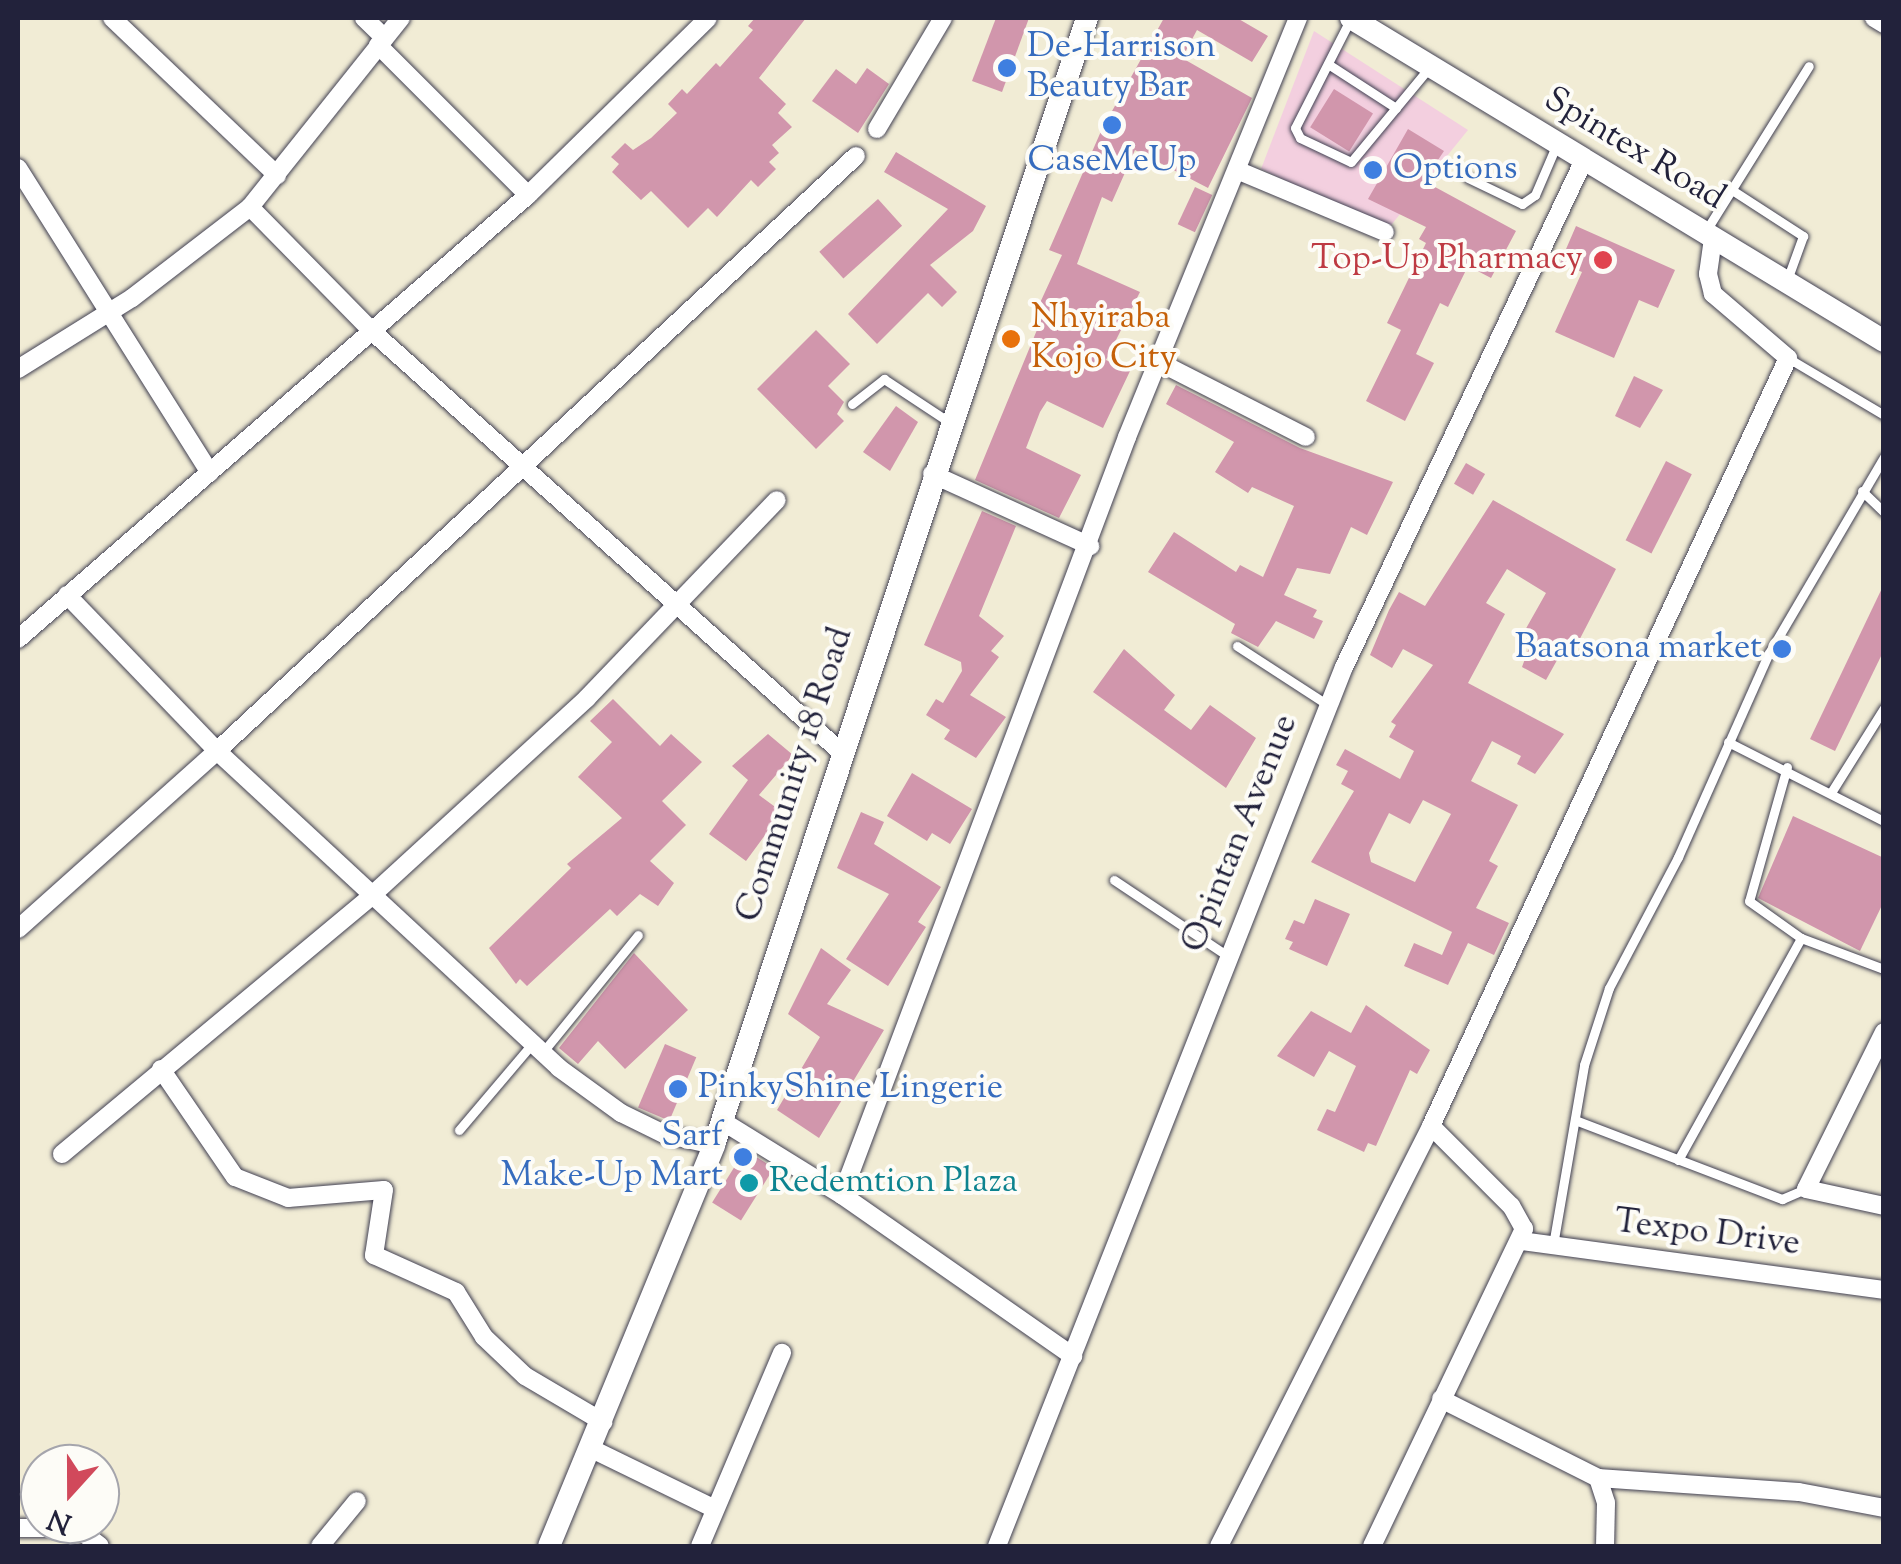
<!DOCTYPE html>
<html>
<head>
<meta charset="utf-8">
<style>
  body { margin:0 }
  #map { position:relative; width:1901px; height:1564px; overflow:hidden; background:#f1ecd5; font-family:"Sorts Mill Goudy",serif }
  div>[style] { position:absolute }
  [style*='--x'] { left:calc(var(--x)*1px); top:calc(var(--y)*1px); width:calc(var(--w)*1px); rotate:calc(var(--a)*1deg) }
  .built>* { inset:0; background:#f3cfdf }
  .building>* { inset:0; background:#d196ac; transform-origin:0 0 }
  .roads { filter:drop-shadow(0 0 2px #414052) drop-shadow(0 0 2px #414052) }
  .lane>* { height:9px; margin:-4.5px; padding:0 4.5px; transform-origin:4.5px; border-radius:4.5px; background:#fff }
  .street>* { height:18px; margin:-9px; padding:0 9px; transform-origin:9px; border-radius:9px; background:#fff }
  .secondary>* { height:22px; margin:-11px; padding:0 11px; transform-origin:11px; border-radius:11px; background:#fff }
  .dots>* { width:28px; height:28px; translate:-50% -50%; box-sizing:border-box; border:5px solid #fdfcf7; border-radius:50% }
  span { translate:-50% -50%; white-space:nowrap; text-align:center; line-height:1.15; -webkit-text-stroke:8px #fdfcf7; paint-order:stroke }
  .shop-label { font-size:35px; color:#366cbe }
  .left { translate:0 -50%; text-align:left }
  .right { translate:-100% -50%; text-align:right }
  .street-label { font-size:35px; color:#22223b }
  .health-label { font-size:35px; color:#be3a42 }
  .food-label { font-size:35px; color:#c56008 }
  .culture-label { font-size:35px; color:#0d838f }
  .frame { position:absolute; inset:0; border:20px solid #22223b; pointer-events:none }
  .north { position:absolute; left:20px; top:1444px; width:100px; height:100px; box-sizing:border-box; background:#fdfcf7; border:2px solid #a5a5ac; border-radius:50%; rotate:201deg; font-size:28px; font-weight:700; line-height:40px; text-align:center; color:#22223b }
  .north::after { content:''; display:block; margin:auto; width:35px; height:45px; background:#d1495b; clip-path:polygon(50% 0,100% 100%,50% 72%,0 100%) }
</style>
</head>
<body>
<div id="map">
  <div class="built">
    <div style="clip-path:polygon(1314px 31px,1468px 130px,1388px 229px,1261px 169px)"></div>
  </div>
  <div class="building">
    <div style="clip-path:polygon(755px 18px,806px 18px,759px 78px,786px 104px,778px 113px,792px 127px,772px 145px,779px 153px,769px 162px,776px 169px,758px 187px,751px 180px,717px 217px,708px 208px,688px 228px,651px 191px,641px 200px,612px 172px,619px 164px,611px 157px,625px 143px,633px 150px,651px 138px,677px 113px,668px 104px,682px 89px,687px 94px,716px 63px,720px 67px,753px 30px,748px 26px)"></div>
    <div style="clip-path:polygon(996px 18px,1029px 18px,1002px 92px,972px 81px)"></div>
    <div style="clip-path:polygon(1164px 18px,1237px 18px,1268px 36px,1252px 62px,1197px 30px,1182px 58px,1252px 98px,1208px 188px,1135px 150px,1112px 202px,1102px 197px,1077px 264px,1140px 292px,1106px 360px,1130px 371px,1103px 428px,1047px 401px,1040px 412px,1026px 448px,1081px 475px,1059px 518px,975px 480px,1046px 308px,1039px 305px,1062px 255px,1049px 250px,1102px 129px)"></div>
    <div style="clip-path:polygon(867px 68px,889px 84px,858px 133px,812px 101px,836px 69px,856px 84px)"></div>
    <div style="left:1334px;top:89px;width:46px;height:45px;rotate:32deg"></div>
    <div style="clip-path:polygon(1408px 129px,1444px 151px,1424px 181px,1516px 231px,1491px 278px,1468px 266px,1448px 307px,1440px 303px,1416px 354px,1434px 363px,1405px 421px,1366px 401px,1401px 330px,1387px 323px,1426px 243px,1419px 239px,1426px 227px,1368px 199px)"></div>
    <div style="clip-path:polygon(896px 152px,986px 206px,973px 231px,930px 265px,957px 292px,942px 307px,928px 293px,877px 344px,848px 314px,948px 209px,884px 172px)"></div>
    <div style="left:1195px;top:187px;width:19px;height:41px;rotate:25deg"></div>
    <div style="left:878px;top:199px;width:36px;height:79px;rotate:48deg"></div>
    <div style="clip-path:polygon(1576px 226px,1675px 270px,1658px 308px,1639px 300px,1614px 358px,1555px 332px,1582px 272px,1560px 263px)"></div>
    <div style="clip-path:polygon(816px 330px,850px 364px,828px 386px,844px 402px,837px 414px,844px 421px,816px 449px,757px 389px)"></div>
    <div style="clip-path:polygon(1634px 376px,1663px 390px,1640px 428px,1615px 416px)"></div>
    <div style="clip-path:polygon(1176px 385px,1300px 448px,1393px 482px,1367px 535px,1351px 527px,1330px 574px,1297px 568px,1284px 595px,1317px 610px,1313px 617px,1323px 621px,1314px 639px,1276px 621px,1258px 647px,1231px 633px,1235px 624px,1148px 572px,1174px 532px,1236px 572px,1240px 565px,1263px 577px,1294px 506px,1252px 487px,1248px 493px,1215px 472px,1234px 442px,1166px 404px)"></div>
    <div style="clip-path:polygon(896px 406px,918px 422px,890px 471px,863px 452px)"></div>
    <div style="left:1666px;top:461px;width:29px;height:89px;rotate:27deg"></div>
    <div style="left:1466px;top:463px;width:22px;height:24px;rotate:30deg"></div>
    <div style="clip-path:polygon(evenodd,1493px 500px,1616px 569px,1570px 658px,1561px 653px,1546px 680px,1522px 667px,1533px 637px,1524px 632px,1546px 593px,1507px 569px,1486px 603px,1505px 614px,1468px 683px,1564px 734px,1535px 774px,1517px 764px,1521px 756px,1492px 741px,1471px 781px,1518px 805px,1489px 861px,1498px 866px,1476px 908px,1509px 923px,1494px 955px,1468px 943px,1448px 985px,1404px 966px,1414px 943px,1442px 955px,1452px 932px,1311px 862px,1354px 791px,1341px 784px,1348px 771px,1336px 765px,1345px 749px,1400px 779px,1414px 751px,1389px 737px,1396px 725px,1391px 722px,1433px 665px,1403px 649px,1392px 668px,1370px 655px,1389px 610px,1399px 592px,1425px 606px,1493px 500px,1423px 800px,1451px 814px,1415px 882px,1371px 862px,1369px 853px,1389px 813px,1410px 824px,1423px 800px)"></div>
    <div style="clip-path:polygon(982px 511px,1016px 526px,979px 616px,1004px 636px,991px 651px,999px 657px,970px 695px,1006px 717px,976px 758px,944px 739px,950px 730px,926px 715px,936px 699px,943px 703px,962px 671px,961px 662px,924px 645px)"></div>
    <div style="clip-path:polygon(1884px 584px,1884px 650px,1835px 751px,1810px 739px)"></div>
    <div style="clip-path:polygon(1124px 649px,1175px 695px,1164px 710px,1191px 730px,1210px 705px,1256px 738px,1226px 788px,1093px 692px)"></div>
    <div style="clip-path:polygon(613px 699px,660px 746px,671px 734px,702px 762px,662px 801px,686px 825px,650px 861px,674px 883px,658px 906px,640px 894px,617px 916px,610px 909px,527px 986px,520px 979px,516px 984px,489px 948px,571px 868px,567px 864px,622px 818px,578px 777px,612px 742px,590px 721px)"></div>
    <div style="clip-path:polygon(768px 734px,793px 755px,759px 795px,782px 812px,746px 861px,709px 834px,748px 780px,732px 766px)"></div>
    <div style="clip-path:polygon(912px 773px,972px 809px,950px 844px,932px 833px,927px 841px,887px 816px)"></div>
    <div style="clip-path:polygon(861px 812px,884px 822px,874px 844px,941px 887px,918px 922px,926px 927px,888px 986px,846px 959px,889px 894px,837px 868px)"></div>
    <div style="clip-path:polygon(1793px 816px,1884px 858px,1884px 901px,1860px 951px,1758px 898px)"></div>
    <div style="clip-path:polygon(1315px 899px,1350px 914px,1327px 966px,1289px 949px,1293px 942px,1285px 939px,1294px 920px,1304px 924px)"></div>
    <div style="clip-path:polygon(821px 948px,851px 970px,827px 1004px,884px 1030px,819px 1138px,777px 1110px,820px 1037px,788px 1014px)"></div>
    <div style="clip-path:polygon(634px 953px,688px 1010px,625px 1069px,598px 1041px,578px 1064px,559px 1048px)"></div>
    <div style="clip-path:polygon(1366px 1005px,1430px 1050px,1417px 1074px,1410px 1070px,1376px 1146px,1368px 1143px,1364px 1152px,1317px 1130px,1327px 1109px,1335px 1112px,1356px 1066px,1329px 1051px,1314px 1077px,1277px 1056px,1311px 1011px,1351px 1033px)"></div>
    <div style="left:665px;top:1044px;width:34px;height:69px;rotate:23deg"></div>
    <div style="left:745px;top:1150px;width:34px;height:62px;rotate:32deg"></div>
  </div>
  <div class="roads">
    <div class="lane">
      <div style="--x:1351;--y:18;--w:123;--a:117"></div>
      <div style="--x:1295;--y:128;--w:11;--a:63"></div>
      <div style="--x:1300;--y:138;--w:56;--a:25.2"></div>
      <div style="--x:1351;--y:162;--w:121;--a:-50.4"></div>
      <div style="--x:1328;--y:64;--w:81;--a:32.9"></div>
      <div style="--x:1468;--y:178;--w:60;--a:25.7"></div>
      <div style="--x:1522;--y:204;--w:16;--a:-35"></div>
      <div style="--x:1535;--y:195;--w:53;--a:-66.8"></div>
      <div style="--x:1732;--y:190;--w:85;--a:32.9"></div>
      <div style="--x:1803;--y:236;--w:47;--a:110"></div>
      <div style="--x:1707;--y:229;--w:192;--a:-58"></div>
      <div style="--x:1788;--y:358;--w:112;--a:30.7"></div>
      <div style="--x:852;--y:404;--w:41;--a:-38"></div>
      <div style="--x:884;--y:379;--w:78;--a:33.5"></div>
      <div style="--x:1862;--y:491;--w:30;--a:44"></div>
      <div style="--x:1237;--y:646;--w:108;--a:33"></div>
      <div style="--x:1728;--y:742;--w:175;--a:26.9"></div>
      <div style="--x:1787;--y:767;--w:139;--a:105.8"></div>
      <div style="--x:1749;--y:901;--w:64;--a:35.4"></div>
      <div style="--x:1801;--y:938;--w:89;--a:20.5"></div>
      <div style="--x:1832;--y:791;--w:98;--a:-57.9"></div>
      <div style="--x:1114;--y:880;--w:135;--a:33.8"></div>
      <div style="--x:542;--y:1053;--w:152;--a:-50.9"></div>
      <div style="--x:1575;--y:1120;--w:222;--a:20.9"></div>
      <div style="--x:1782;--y:1199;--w:25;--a:-23"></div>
      <div style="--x:459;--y:1130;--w:113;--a:-49.7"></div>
      <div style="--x:1678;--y:1160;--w:254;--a:-61"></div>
      <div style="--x:1553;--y:1245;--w:183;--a:-80.2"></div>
      <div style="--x:1584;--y:1065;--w:81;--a:-72"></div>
      <div style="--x:1609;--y:988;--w:148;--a:-62.2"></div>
      <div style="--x:1678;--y:857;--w:223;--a:-66"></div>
      <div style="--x:1769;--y:653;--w:227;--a:-59.6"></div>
    </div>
    <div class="street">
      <div style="--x:112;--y:18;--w:228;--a:43.6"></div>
      <div style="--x:364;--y:18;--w:28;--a:44"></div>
      <div style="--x:1874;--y:18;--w:12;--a:31"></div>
      <div style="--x:378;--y:45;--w:212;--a:45"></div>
      <div style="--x:877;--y:129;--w:129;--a:-59.3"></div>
      <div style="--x:18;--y:168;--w:360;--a:57.8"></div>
      <div style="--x:1239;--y:171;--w:158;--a:22.7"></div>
      <div style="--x:250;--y:207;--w:177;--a:45.5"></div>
      <div style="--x:374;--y:333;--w:627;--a:41.9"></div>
      <div style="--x:1157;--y:361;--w:167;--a:27"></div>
      <div style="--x:18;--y:369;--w:134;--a:-31.9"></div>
      <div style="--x:132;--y:298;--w:149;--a:-37.6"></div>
      <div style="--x:250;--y:207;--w:242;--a:-51.4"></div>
      <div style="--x:932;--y:474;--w:174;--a:24.5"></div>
      <div style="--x:67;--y:595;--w:216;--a:46.1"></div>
      <div style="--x:217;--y:751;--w:466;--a:42.8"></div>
      <div style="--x:559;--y:1068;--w:77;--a:36"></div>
      <div style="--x:621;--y:1113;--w:48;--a:26"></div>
      <div style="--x:664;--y:1134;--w:51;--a:12.4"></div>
      <div style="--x:18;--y:639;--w:676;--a:-41.04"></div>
      <div style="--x:528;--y:195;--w:252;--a:-44.5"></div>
      <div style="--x:18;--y:929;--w:267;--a:-41.8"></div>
      <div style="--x:217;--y:751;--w:873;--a:-42.96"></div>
      <div style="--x:1884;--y:1032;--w:175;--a:116.4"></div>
      <div style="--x:1806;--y:1189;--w:80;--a:12.3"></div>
      <div style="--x:161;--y:1069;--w:131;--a:55.6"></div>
      <div style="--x:235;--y:1177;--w:57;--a:21.6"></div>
      <div style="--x:288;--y:1198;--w:96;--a:-4.8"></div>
      <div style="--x:384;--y:1190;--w:66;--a:98.7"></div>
      <div style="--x:374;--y:1255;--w:90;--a:24.3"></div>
      <div style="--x:456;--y:1292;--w:53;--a:58.1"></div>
      <div style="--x:484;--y:1337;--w:57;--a:43.6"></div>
      <div style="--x:525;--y:1376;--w:91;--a:30.5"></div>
      <div style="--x:722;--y:1121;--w:141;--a:31.7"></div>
      <div style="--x:842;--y:1195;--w:282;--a:34.9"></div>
      <div style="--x:62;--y:1154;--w:401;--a:-39.8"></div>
      <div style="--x:370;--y:897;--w:294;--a:-42.5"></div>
      <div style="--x:587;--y:698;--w:274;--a:-46.2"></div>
      <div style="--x:842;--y:1195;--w:810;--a:-69.39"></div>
      <div style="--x:1127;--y:437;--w:453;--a:-67.8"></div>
      <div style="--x:1522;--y:1241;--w:365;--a:7.7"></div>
      <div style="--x:1441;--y:1399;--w:176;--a:26.7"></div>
      <div style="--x:1598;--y:1478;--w:201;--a:4"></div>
      <div style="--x:1799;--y:1492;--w:86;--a:10.7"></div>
      <div style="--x:592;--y:1449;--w:135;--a:26"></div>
      <div style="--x:1598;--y:1478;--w:26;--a:72"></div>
      <div style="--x:1606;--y:1503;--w:43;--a:91.3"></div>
      <div style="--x:18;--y:1528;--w:59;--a:0"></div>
      <div style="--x:77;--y:1528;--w:29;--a:38"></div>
      <div style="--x:320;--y:1546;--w:58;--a:-50.6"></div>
      <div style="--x:700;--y:1546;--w:210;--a:-67"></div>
      <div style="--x:997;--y:1546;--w:945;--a:-68.46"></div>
      <div style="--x:1344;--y:667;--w:559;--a:-64.67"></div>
      <div style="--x:1219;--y:1546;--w:470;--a:-63.2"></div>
      <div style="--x:1431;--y:1126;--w:847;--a:-65.07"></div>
      <div style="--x:1788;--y:358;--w:99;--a:-139.5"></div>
      <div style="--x:1713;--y:294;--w:21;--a:-104"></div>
      <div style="--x:1708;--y:274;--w:37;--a:-82"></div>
      <div style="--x:1372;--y:1546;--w:352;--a:-64.4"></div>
      <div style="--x:1524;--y:1229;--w:26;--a:-119"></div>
      <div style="--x:1511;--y:1206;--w:113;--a:-135"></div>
    </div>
    <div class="secondary">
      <div style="--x:1351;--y:18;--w:623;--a:31.22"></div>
      <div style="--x:549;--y:1546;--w:434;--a:-67.6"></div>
      <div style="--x:714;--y:1145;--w:1187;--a:-71.69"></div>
    </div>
  </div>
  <div class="dots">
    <div style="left:1007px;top:68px;background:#3f7fe0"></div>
    <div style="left:1112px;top:125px;background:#3f7fe0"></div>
    <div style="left:1373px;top:170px;background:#3f7fe0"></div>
    <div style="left:1603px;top:260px;background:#e0444e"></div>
    <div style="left:1011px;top:339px;background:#e8710a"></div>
    <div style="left:1782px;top:649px;background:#3f7fe0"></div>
    <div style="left:678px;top:1089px;background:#3f7fe0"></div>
    <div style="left:743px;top:1157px;background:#3f7fe0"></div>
    <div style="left:749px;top:1183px;background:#0f9aa8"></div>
  </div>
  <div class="shop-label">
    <span class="left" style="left:1027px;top:68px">De-Harrison<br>Beauty Bar</span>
    <span style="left:1112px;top:162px">CaseMeUp</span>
    <span class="left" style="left:1393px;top:170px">Options</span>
    <span class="right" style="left:1762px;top:649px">Baatsona market</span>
    <span class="left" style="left:698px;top:1089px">PinkyShine Lingerie</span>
    <span class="right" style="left:723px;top:1157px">Sarf<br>Make-Up Mart</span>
  </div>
  <div class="street-label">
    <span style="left:1634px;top:150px;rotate:31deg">Spintex Road</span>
    <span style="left:796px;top:775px;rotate:-72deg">Community 18 Road</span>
    <span style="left:1241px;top:834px;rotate:-68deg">Opintan Avenue</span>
    <span style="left:1707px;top:1234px;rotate:7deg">Texpo Drive</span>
  </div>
  <div class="health-label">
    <span class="right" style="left:1583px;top:260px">Top-Up Pharmacy</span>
  </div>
  <div class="food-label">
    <span class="left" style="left:1031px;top:339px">Nhyiraba<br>Kojo City</span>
  </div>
  <div class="culture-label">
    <span class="left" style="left:769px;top:1183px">Redemtion Plaza</span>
  </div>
  <div class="frame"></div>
  <div class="north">N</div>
</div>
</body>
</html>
